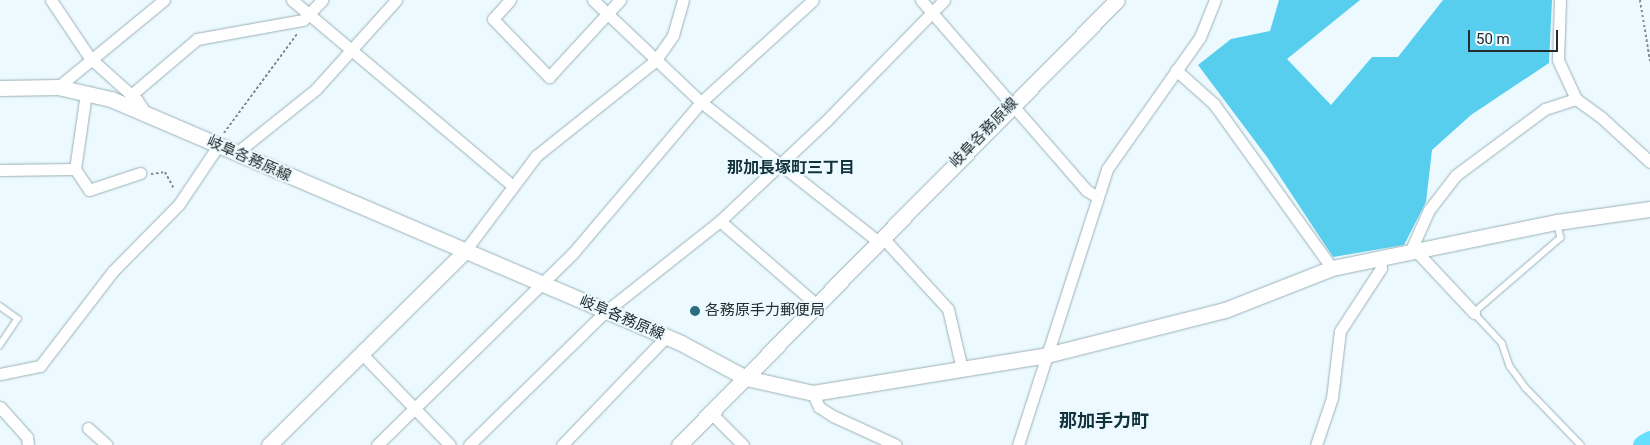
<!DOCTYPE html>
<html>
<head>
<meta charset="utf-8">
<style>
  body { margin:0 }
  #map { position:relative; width:1650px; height:445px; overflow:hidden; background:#ecfaff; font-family:Roboto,"Noto Sans JP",sans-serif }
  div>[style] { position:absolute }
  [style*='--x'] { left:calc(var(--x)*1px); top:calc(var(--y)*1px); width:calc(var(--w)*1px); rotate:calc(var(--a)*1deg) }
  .forest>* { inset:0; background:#57ceee }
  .river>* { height:21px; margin:-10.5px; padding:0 10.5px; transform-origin:10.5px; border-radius:10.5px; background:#69dfff }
  .path>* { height:2px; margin-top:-1px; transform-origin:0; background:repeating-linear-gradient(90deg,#808b8f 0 2.5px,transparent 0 5px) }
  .roads { filter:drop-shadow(0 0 1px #9ab0b7) drop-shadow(0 0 1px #9ab0b7) }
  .lane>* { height:5.5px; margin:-2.75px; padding:0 2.75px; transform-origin:2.75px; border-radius:2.75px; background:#fff }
  .street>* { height:11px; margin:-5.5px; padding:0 5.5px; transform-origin:5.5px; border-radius:5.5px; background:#fff }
  .secondary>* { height:15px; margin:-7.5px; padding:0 7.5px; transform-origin:7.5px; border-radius:7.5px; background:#fff }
  .dots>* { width:14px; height:14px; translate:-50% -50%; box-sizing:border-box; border:2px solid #ecfaff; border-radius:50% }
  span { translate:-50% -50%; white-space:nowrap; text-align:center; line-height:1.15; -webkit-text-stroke:4px #ecfaff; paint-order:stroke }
  .street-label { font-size:15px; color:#222b2d }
  .poi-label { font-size:15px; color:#222b2d }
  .left { translate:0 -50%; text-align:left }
  .neighbourhood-label { font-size:16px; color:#12323b; font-weight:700 }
  .quarter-label { font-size:18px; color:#12323b; font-weight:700 }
  .scale { position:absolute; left:1468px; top:30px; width:90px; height:22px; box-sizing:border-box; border:2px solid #222b2d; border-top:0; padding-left:6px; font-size:15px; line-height:18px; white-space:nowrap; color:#222b2d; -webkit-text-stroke:4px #ecfaff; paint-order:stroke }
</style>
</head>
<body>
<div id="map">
  <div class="forest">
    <div style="clip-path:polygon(1279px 0,1360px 0,1287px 59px,1331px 105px,1372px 57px,1398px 57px,1443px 0,1552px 0,1549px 63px,1471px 115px,1432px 150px,1426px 202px,1404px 245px,1333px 257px,1267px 157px,1198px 65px,1231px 39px,1270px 31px)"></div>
  </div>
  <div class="river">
    <div style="--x:1643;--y:445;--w:8;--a:-30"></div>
  </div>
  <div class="path">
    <div style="--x:1640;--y:0;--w:62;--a:80.7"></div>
    <div style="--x:224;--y:133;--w:123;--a:-53.6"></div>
    <div style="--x:151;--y:174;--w:14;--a:-8"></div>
    <div style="--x:165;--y:172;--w:19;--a:62"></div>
  </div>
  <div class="roads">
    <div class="lane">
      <div style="--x:1557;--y:222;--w:16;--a:76"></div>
      <div style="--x:1561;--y:238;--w:115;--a:139.2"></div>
      <div style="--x:1474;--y:313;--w:41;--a:47"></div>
      <div style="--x:1502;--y:343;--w:24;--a:71"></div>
      <div style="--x:1510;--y:366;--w:27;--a:54"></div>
      <div style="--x:1526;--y:388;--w:79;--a:46"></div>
      <div style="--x:0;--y:306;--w:22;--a:36"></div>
      <div style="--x:18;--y:319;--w:32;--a:124"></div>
    </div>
    <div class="street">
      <div style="--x:51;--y:0;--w:70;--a:56.1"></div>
      <div style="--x:90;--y:58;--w:63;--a:41.8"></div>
      <div style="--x:137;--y:100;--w:14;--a:56"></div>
      <div style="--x:292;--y:0;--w:287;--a:40.1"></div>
      <div style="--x:510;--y:0;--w:25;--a:132"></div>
      <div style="--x:493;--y:19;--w:81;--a:46"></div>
      <div style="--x:549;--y:77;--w:105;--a:-47.3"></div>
      <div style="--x:593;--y:0;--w:149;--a:43.4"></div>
      <div style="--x:701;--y:102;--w:228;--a:38.2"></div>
      <div style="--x:921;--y:0;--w:252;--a:49"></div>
      <div style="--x:1086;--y:190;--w:12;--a:31"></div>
      <div style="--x:1560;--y:0;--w:60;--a:91.9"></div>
      <div style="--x:1558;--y:60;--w:43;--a:65.2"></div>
      <div style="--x:1576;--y:99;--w:32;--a:36"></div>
      <div style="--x:1602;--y:118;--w:65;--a:42.5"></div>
      <div style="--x:1176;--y:70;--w:51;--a:41.8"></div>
      <div style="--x:1214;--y:104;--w:202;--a:54.3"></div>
      <div style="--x:58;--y:87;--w:137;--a:-39.4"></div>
      <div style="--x:86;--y:93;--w:77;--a:98.2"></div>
      <div style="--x:75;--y:169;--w:25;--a:56"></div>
      <div style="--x:89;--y:190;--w:54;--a:-18.4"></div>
      <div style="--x:131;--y:95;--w:87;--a:-40.3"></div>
      <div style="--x:197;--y:39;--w:108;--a:-10.2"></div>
      <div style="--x:303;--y:20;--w:28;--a:-46"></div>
      <div style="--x:235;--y:154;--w:104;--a:-38.7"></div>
      <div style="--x:316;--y:89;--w:120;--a:-48"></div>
      <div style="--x:0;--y:170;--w:75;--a:-0.8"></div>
      <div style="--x:720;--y:221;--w:130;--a:40.9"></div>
      <div style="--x:884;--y:239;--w:95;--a:47.6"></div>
      <div style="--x:948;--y:309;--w:62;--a:76.9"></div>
      <div style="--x:1416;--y:251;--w:85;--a:46.9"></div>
      <div style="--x:464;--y:252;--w:120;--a:-53.1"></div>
      <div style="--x:536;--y:156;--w:152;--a:-38.6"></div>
      <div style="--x:655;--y:61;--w:32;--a:-55"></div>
      <div style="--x:673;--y:35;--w:36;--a:-74"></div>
      <div style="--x:1410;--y:252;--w:46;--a:-65.7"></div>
      <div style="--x:1429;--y:210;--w:44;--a:-52.4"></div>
      <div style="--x:1456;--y:175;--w:111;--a:-36.6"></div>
      <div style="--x:1545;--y:109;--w:33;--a:-18"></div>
      <div style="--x:363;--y:355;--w:125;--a:46"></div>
      <div style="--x:0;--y:374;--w:41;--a:-11.3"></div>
      <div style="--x:40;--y:366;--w:120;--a:-52.5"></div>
      <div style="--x:113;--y:271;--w:94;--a:-45.4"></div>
      <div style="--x:179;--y:204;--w:70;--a:-56.1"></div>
      <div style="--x:813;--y:393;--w:15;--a:67"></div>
      <div style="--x:819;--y:407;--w:17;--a:33"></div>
      <div style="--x:833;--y:416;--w:69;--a:24.7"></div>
      <div style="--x:0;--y:407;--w:40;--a:48"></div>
      <div style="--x:27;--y:437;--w:8;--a:83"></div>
      <div style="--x:712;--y:414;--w:44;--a:45"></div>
      <div style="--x:88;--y:428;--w:25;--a:42"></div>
      <div style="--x:377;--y:445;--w:274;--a:-44.4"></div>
      <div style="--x:573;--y:253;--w:198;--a:-49.7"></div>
      <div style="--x:701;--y:102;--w:151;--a:-42.3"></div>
      <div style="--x:469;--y:445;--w:190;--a:-44.4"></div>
      <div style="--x:605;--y:312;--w:147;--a:-38.4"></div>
      <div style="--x:720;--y:221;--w:146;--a:-43.3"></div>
      <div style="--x:826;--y:121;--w:169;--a:-45.7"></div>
      <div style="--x:562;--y:445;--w:150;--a:-46.1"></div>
      <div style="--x:1018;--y:445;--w:290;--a:-72.1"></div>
      <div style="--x:1107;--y:169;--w:161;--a:-54.8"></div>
      <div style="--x:1200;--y:37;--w:40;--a:-68"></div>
      <div style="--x:1316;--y:445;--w:50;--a:-71.2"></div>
      <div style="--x:1332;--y:398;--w:67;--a:-83.2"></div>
      <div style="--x:1340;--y:331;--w:75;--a:-56.9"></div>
      <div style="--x:1381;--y:268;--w:10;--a:-96"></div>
    </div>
    <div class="secondary">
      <div style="--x:0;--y:88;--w:58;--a:-1"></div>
      <div style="--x:58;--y:87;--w:54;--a:12.8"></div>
      <div style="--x:111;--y:99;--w:620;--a:23.17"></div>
      <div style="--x:681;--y:343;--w:74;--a:28.3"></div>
      <div style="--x:746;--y:378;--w:69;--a:12.6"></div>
      <div style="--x:813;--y:393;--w:237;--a:-9.2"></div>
      <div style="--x:1047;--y:355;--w:184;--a:-14.2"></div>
      <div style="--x:1225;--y:310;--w:115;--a:-21.4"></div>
      <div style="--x:1332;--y:268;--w:230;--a:-11.6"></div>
      <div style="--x:1557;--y:222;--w:94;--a:-8"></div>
      <div style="--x:269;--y:445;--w:274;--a:-44.7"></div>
      <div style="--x:679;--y:445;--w:624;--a:-45.45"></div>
    </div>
  </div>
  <div class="dots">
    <div style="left:695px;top:311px;background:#2b6d7f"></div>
  </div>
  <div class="street-label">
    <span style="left:984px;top:133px;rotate:-46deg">岐阜各務原線</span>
    <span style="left:249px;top:159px;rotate:24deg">岐阜各務原線</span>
    <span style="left:622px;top:318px;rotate:23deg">岐阜各務原線</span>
  </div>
  <div class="poi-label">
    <span class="left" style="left:705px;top:311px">各務原手力郵便局</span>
  </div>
  <div class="neighbourhood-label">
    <span style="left:791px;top:168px">那加長塚町三丁目</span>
  </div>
  <div class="quarter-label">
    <span style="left:1104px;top:421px">那加手力町</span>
  </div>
  <div class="scale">50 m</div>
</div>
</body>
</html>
